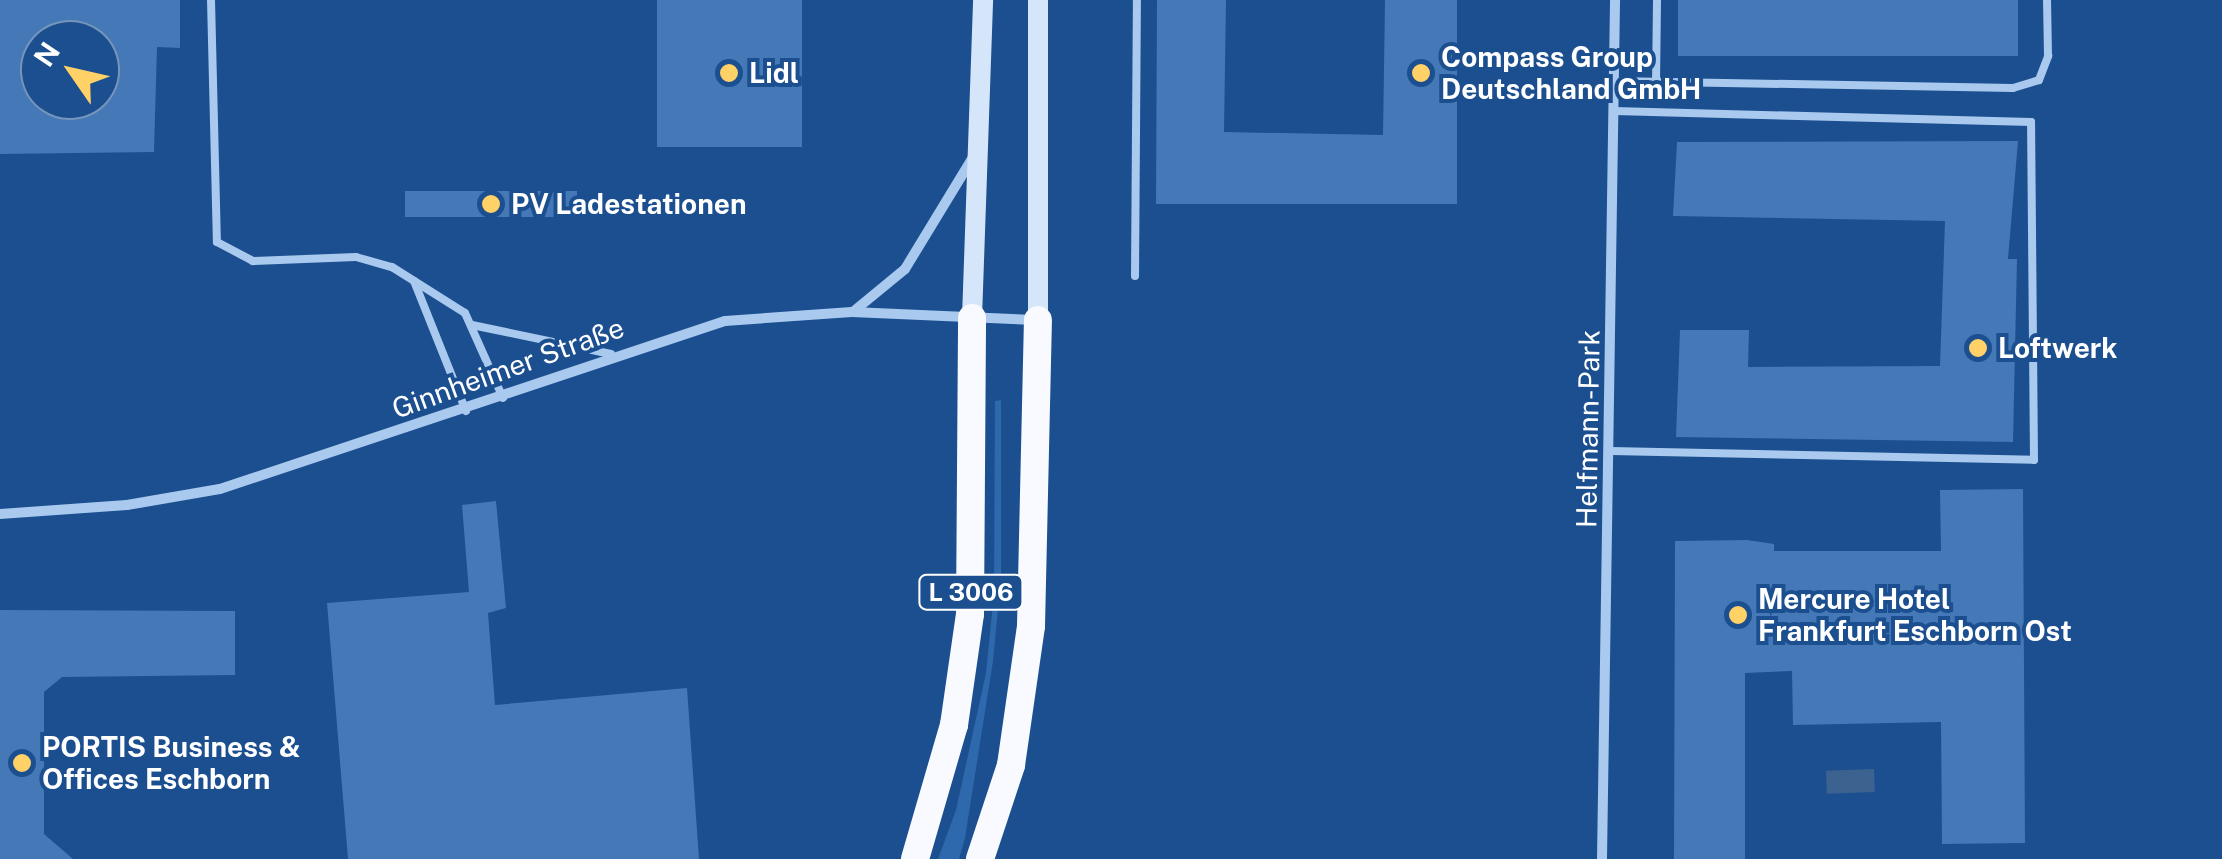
<!DOCTYPE html>
<html>
<head>
<meta charset="utf-8">
<style>
  body { margin:0 }
  #map { position:relative; width:2222px; height:859px; overflow:hidden; background:#1b4f8f; font-family:"Public Sans",sans-serif }
  div>[style] { position:absolute }
  [style*='--x'] { left:calc(var(--x)*1px); top:calc(var(--y)*1px); width:calc(var(--w)*1px); rotate:calc(var(--a)*1deg) }
  .green>* { inset:0; background:#2e69ad }
  .water>* { inset:0; background:#3c6290; transform-origin:0 0 }
  .building>* { inset:0; background:#4478b7; transform-origin:0 0 }
  .service>* { height:8px; margin:-4px; padding:0 4px; transform-origin:4px; border-radius:4px; background:#a9c9ee }
  .minor>* { height:10px; margin:-5px; padding:0 5px; transform-origin:5px; border-radius:5px; background:#a9c9ee }
  .secondary>* { height:20px; margin:-10px; padding:0 10px; transform-origin:10px; border-radius:10px; background:#d6e6fa }
  .trunk>* { height:28px; margin:-14px; padding:0 14px; transform-origin:14px; border-radius:14px; background:#f8faff }
  .dots>* { width:28px; height:28px; translate:-50% -50%; box-sizing:border-box; border:5px solid #1b4f8f; border-radius:50% }
  span { translate:-50% -50%; white-space:nowrap; text-align:center; line-height:1.15; -webkit-text-stroke:8px #1b4f8f; paint-order:stroke }
  .shield-label span { padding:2px 8px; background:#1b4f8f; border:2px solid; border-radius:8px; -webkit-text-stroke-width:0 }
  .shield-label { font-size:25px; color:#fff; font-weight:700 }
  .poi-label { font-size:28px; color:#fff; font-weight:700 }
  .left { translate:0 -50%; text-align:left }
  .street-label { font-size:28px; color:#fff }
  .north { position:absolute; left:20px; top:20px; width:100px; height:100px; box-sizing:border-box; background:#1b4f8f; border:2px solid #7695bc; border-radius:50%; rotate:304deg; font-size:28px; font-weight:700; line-height:40px; text-align:center; color:#fff }
  .north::after { content:''; display:block; margin:auto; width:35px; height:45px; background:#ffd166; clip-path:polygon(50% 0,100% 100%,50% 72%,0 100%) }
</style>
</head>
<body>
<div id="map">
  <div class="green">
    <div style="clip-path:polygon(1001px 400px,1001px 578px,993px 661px,965px 838px,959px 859px,938px 859px,956px 810px,986px 673px,994px 593px,995px 401px)"></div>
  </div>
  <div class="water">
    <div style="left:1874px;top:769px;width:23px;height:48px;rotate:88deg"></div>
  </div>
  <div class="building">
    <div style="clip-path:polygon(evenodd,0 0,180px 0,180px 48px,157px 47px,154px 152px,0 154px,0 0,40px 40px,100px 40px,100px 100px,40px 100px,40px 40px)"></div>
    <div style="left:657px;top:0;width:145px;height:147px"></div>
    <div style="clip-path:polygon(1157px 0,1226px 0,1224px 132px,1383px 135px,1385px 0,1457px 0,1457px 204px,1156px 204px)"></div>
    <div style="left:1678px;top:0;width:340px;height:56px"></div>
    <div style="clip-path:polygon(2018px 141px,2008px 259px,2017px 259px,2013px 442px,1676px 437px,1680px 330px,1749px 330px,1748px 367px,1940px 366px,1945px 221px,1673px 216px,1677px 142px)"></div>
    <div style="left:405px;top:191px;width:172px;height:26px"></div>
    <div style="clip-path:polygon(2023px 489px,2025px 843px,1942px 844px,1941px 722px,1793px 725px,1792px 671px,1745px 673px,1745px 859px,1674px 859px,1675px 541px,1747px 540px,1774px 544px,1774px 551px,1941px 551px,1940px 490px)"></div>
    <div style="clip-path:polygon(496px 501px,506px 608px,488px 613px,495px 705px,687px 688px,699px 859px,348px 859px,327px 603px,469px 592px,462px 505px)"></div>
    <div style="clip-path:polygon(0 610px,235px 611px,235px 675px,62px 677px,44px 692px,44px 834px,73px 859px,0 859px)"></div>
  </div>
  <div class="service">
    <div style="--x:211;--y:0;--w:242;--a:88.6"></div>
    <div style="--x:217;--y:242;--w:41;--a:27.8"></div>
    <div style="--x:253;--y:261;--w:103;--a:-2.2"></div>
    <div style="--x:356;--y:257;--w:37;--a:16"></div>
    <div style="--x:392;--y:267;--w:86;--a:32.2"></div>
    <div style="--x:465;--y:313;--w:93;--a:65.9"></div>
    <div style="--x:1614;--y:81;--w:399;--a:1"></div>
    <div style="--x:2013;--y:88;--w:27;--a:-17"></div>
    <div style="--x:2039;--y:80;--w:26;--a:-69"></div>
    <div style="--x:2048;--y:56;--w:56;--a:-91"></div>
    <div style="--x:1656;--y:83;--w:83;--a:-89.3"></div>
    <div style="--x:1135;--y:276;--w:276;--a:-89.6"></div>
    <div style="--x:414;--y:281;--w:140;--a:68.2"></div>
    <div style="--x:472;--y:325;--w:142;--a:11.8"></div>
    <div style="--x:1611;--y:451;--w:423;--a:1.2"></div>
    <div style="--x:2034;--y:460;--w:338;--a:-90.5"></div>
    <div style="--x:2031;--y:122;--w:417;--a:-178.5"></div>
  </div>
  <div class="minor">
    <div style="--x:854;--y:311;--w:66;--a:-39.5"></div>
    <div style="--x:905;--y:269;--w:131;--a:-58.7"></div>
    <div style="--x:0;--y:514;--w:127;--a:-4.1"></div>
    <div style="--x:127;--y:505;--w:94;--a:-9.8"></div>
    <div style="--x:220;--y:489;--w:532;--a:-18.4"></div>
    <div style="--x:725;--y:321;--w:127;--a:-4.1"></div>
    <div style="--x:852;--y:312;--w:185;--a:2.5"></div>
    <div style="--x:1602;--y:859;--w:859;--a:-89.13"></div>
  </div>
  <div class="secondary">
    <div style="--x:972;--y:318;--w:318;--a:-88"></div>
    <div style="--x:1038;--y:320;--w:320;--a:-90"></div>
  </div>
  <div class="trunk">
    <div style="--x:915;--y:859;--w:140;--a:-73.8"></div>
    <div style="--x:954;--y:725;--w:112;--a:-81.8"></div>
    <div style="--x:970;--y:614;--w:296;--a:-89.6"></div>
    <div style="--x:980;--y:859;--w:99;--a:-71.7"></div>
    <div style="--x:1011;--y:765;--w:140;--a:-81.8"></div>
    <div style="--x:1031;--y:626;--w:306;--a:-88.7"></div>
  </div>
  <div class="dots">
    <div style="left:729px;top:73px;background:#ffd166"></div>
    <div style="left:1421px;top:73px;background:#ffd166"></div>
    <div style="left:491px;top:204px;background:#ffd166"></div>
    <div style="left:1978px;top:348px;background:#ffd166"></div>
    <div style="left:1738px;top:615px;background:#ffd166"></div>
    <div style="left:22px;top:763px;background:#ffd166"></div>
  </div>
  <div class="shield-label">
    <span style="left:971px;top:592px">L 3006</span>
  </div>
  <div class="poi-label">
    <span class="left" style="left:1441px;top:73px">Compass Group<br>Deutschland GmbH</span>
    <span class="left" style="left:749px;top:73px">Lidl</span>
    <span class="left" style="left:511px;top:204px">PV Ladestationen</span>
    <span class="left" style="left:1998px;top:348px">Loftwerk</span>
    <span class="left" style="left:1758px;top:615px">Mercure Hotel<br>Frankfurt Eschborn Ost</span>
    <span class="left" style="left:42px;top:763px">PORTIS Business &amp;<br>Offices Eschborn</span>
  </div>
  <div class="street-label">
    <span style="left:508px;top:368px;rotate:-20deg">Ginnheimer Straße</span>
    <span style="left:1588px;top:429px;rotate:-89deg">Helfmann-Park</span>
  </div>
  <div class="north">N</div>
</div>
</body>
</html>
